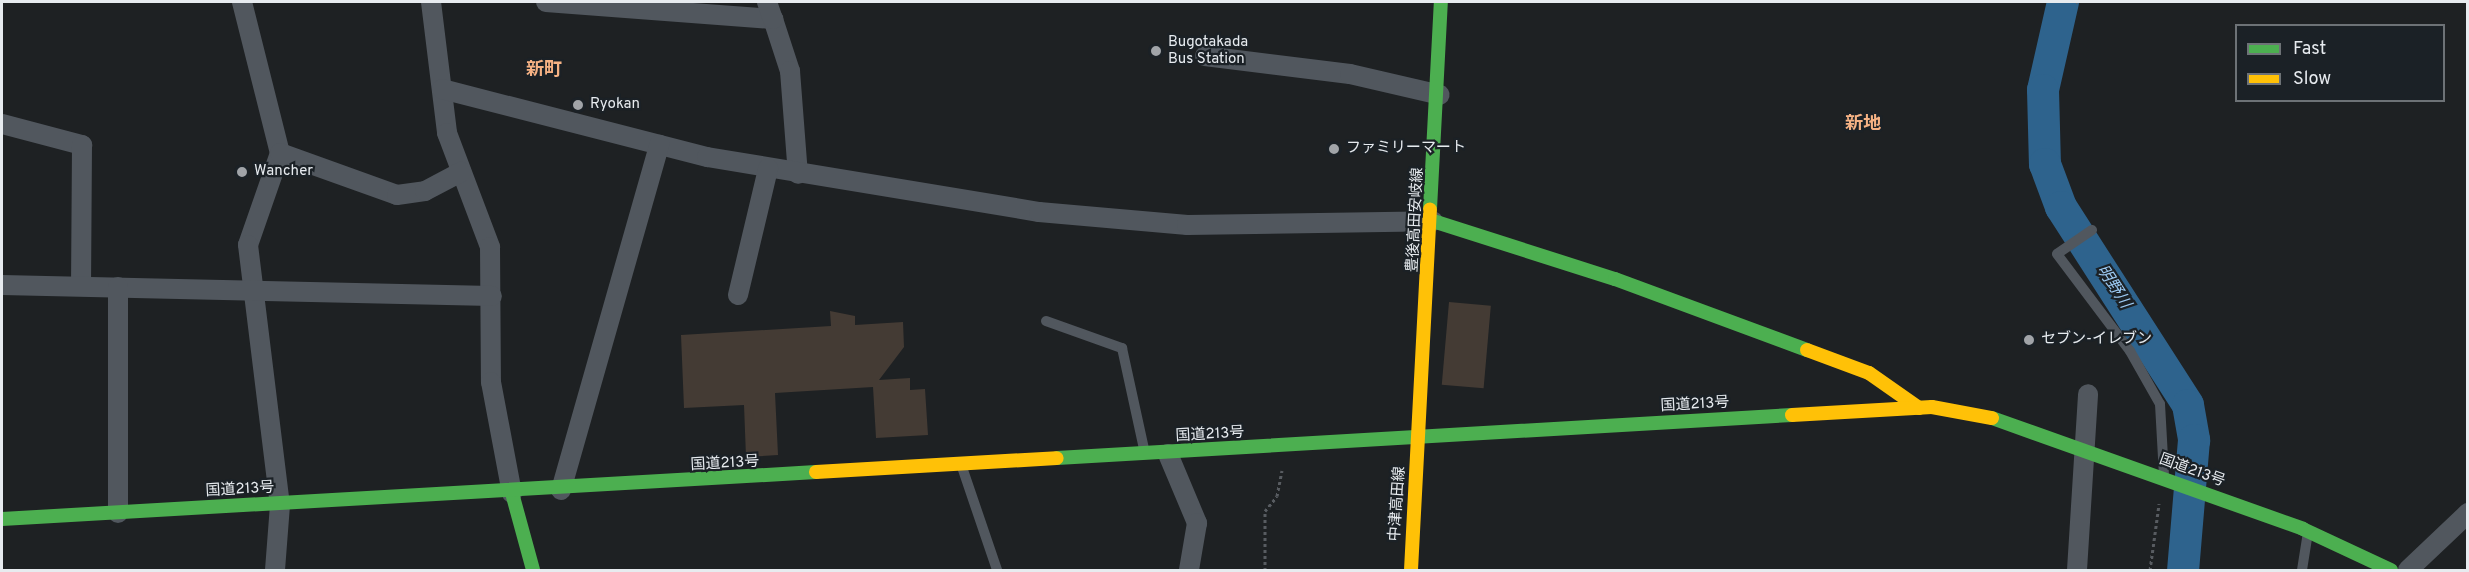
<!DOCTYPE html>
<html>
<head>
<meta charset="utf-8">
<style>
  body { margin:0 }
  #map { position:relative; width:2469px; height:572px; overflow:hidden; background:#1e2123; font-family:Overpass,"Noto Sans JP",sans-serif }
  div>[style] { position:absolute }
  [style*='--x'] { left:calc(var(--x)*1px); top:calc(var(--y)*1px); width:calc(var(--w)*1px); rotate:calc(var(--a)*1deg) }
  .river>* { height:32px; margin:-16px; padding:0 16px; transform-origin:16px; border-radius:16px; background:#2e638d }
  .building>* { inset:0; background:#443b34; transform-origin:0 0 }
  .path>* { height:3px; margin-top:-1.5px; transform-origin:0; background:repeating-linear-gradient(90deg,#585c61 0 3px,transparent 0 6px) }
  .lane>* { height:10px; margin:-5px; padding:0 5px; transform-origin:5px; border-radius:5px; background:#51575e }
  .street>* { height:20px; margin:-10px; padding:0 10px; transform-origin:10px; border-radius:10px; background:#51575e }
  .fast>* { height:14px; margin:-7px; padding:0 7px; transform-origin:7px; border-radius:7px; background:#4caf50 }
  .slow>* { height:14px; margin:-7px; padding:0 7px; transform-origin:7px; border-radius:7px; background:#ffc107 }
  .dots>* { width:16px; height:16px; translate:-50% -50%; box-sizing:border-box; border:3px solid #1b2126; border-radius:50% }
  span { translate:-50% -50%; white-space:nowrap; text-align:center; line-height:1.15; -webkit-text-stroke:4.5px #1b2126; paint-order:stroke }
  .poi-label { font-size:15px; color:#e7ebef }
  .left { translate:0 -50%; text-align:left }
  .street-label { font-size:15px; color:#e7ebef }
  .water-label { font-size:16px; color:#9dcaf3; font-style:italic }
  .quarter-label { font-size:18px; color:#f6b284; font-weight:700 }
  .frame { position:absolute; inset:0; border:3px solid #e7ebef; pointer-events:none }
  .legend { position:absolute; left:2235px; top:24px; width:210px; height:78px; box-sizing:border-box; background:#1b2126; border:2px solid #6d7276; margin:0; padding:8px 10px; list-style:none; font-size:18px; color:#e7ebef }
  .legend li { display:flex; align-items:center; gap:12px; height:30px }
  .legend b { width:30px; border:2px solid #6d7276 }
</style>
</head>
<body>
<div id="map">
  <div class="river">
    <div style="--x:2063;--y:2;--w:90;--a:102.8"></div>
    <div style="--x:2043;--y:90;--w:74;--a:88.5"></div>
    <div style="--x:2045;--y:164;--w:46;--a:69.6"></div>
    <div style="--x:2061;--y:207;--w:235;--a:57.3"></div>
    <div style="--x:2188;--y:405;--w:36;--a:80"></div>
    <div style="--x:2194;--y:440;--w:130;--a:94.8"></div>
  </div>
  <div class="building">
    <div style="left:1449px;top:302px;width:42px;height:83px;rotate:5deg"></div>
    <div style="clip-path:polygon(830px 311px,855px 316px,855px 325px,903px 322px,904px 347px,879px 380px,910px 378px,910px 390px,925px 389px,928px 435px,876px 438px,873px 387px,775px 393px,778px 455px,746px 457px,744px 405px,684px 408px,681px 335px,831px 326px)"></div>
  </div>
  <div class="path">
    <div style="--x:2076;--y:3;--w:1;--a:-45"></div>
    <div style="--x:1265;--y:570;--w:59;--a:-90"></div>
    <div style="--x:1265;--y:511;--w:19;--a:-51"></div>
    <div style="--x:1277;--y:496;--w:26;--a:-79"></div>
    <div style="--x:2150;--y:570;--w:67;--a:-82.2"></div>
  </div>
  <div class="lane">
    <div style="--x:2092;--y:230;--w:42;--a:145.6"></div>
    <div style="--x:2057;--y:254;--w:121;--a:53"></div>
    <div style="--x:2130;--y:351;--w:61;--a:60.5"></div>
    <div style="--x:2160;--y:404;--w:71;--a:86.8"></div>
    <div style="--x:1046;--y:321;--w:81;--a:19.6"></div>
    <div style="--x:1122;--y:348;--w:103;--a:77.7"></div>
    <div style="--x:962;--y:467;--w:109;--a:71.2"></div>
    <div style="--x:2302;--y:570;--w:36;--a:-81"></div>
  </div>
  <div class="street">
    <div style="--x:242;--y:2;--w:156;--a:75.9"></div>
    <div style="--x:280;--y:153;--w:97;--a:109.2"></div>
    <div style="--x:248;--y:245;--w:262;--a:83"></div>
    <div style="--x:280;--y:505;--w:65;--a:94.4"></div>
    <div style="--x:431;--y:2;--w:132;--a:83"></div>
    <div style="--x:447;--y:133;--w:122;--a:69.3"></div>
    <div style="--x:490;--y:247;--w:135;--a:89.6"></div>
    <div style="--x:491;--y:382;--w:113;--a:79.3"></div>
    <div style="--x:546;--y:2;--w:228;--a:4.3"></div>
    <div style="--x:773;--y:19;--w:55;--a:71.9"></div>
    <div style="--x:790;--y:71;--w:103;--a:85.6"></div>
    <div style="--x:767;--y:2;--w:18;--a:71"></div>
    <div style="--x:1205;--y:56;--w:146;--a:7.1"></div>
    <div style="--x:1350;--y:74;--w:92;--a:13.1"></div>
    <div style="--x:442;--y:89;--w:274;--a:14.4"></div>
    <div style="--x:707;--y:157;--w:337;--a:9.4"></div>
    <div style="--x:1039;--y:212;--w:149;--a:5"></div>
    <div style="--x:1187;--y:225;--w:246;--a:-0.9"></div>
    <div style="--x:2;--y:124;--w:83;--a:14.7"></div>
    <div style="--x:82;--y:145;--w:141;--a:90.4"></div>
    <div style="--x:280;--y:153;--w:124;--a:19.7"></div>
    <div style="--x:397;--y:195;--w:28;--a:-8"></div>
    <div style="--x:425;--y:191;--w:41;--a:-27.8"></div>
    <div style="--x:2;--y:285;--w:490;--a:1.3"></div>
    <div style="--x:118;--y:287;--w:226;--a:90"></div>
    <div style="--x:738;--y:295;--w:130;--a:-76.6"></div>
    <div style="--x:1168;--y:454;--w:75;--a:67.2"></div>
    <div style="--x:1197;--y:523;--w:48;--a:99.7"></div>
    <div style="--x:561;--y:490;--w:359;--a:-74.1"></div>
    <div style="--x:2077;--y:570;--w:176;--a:-86.4"></div>
    <div style="--x:2408;--y:570;--w:83;--a:-43.5"></div>
  </div>
  <div class="fast">
    <div style="--x:1430;--y:209;--w:207;--a:-87"></div>
    <div style="--x:1433;--y:221;--w:191;--a:17.7"></div>
    <div style="--x:1615;--y:279;--w:205;--a:20.3"></div>
    <div style="--x:1992;--y:418;--w:330;--a:19.6"></div>
    <div style="--x:2303;--y:529;--w:97;--a:25"></div>
    <div style="--x:1057;--y:458;--w:736;--a:-3.35"></div>
    <div style="--x:512;--y:493;--w:80;--a:74.7"></div>
    <div style="--x:2;--y:519;--w:815;--a:-3.3"></div>
  </div>
  <div class="slow">
    <div style="--x:1807;--y:350;--w:66;--a:20.4"></div>
    <div style="--x:1869;--y:373;--w:61;--a:35"></div>
    <div style="--x:1792;--y:415;--w:140;--a:-3.3"></div>
    <div style="--x:1932;--y:407;--w:61;--a:10.4"></div>
    <div style="--x:816;--y:472;--w:241;--a:-3.3"></div>
    <div style="--x:1411;--y:570;--w:361;--a:-87"></div>
  </div>
  <div class="dots">
    <div style="left:1156px;top:51px;background:#a1a4a8"></div>
    <div style="left:578px;top:105px;background:#a1a4a8"></div>
    <div style="left:1334px;top:149px;background:#a1a4a8"></div>
    <div style="left:242px;top:172px;background:#a1a4a8"></div>
    <div style="left:2029px;top:340px;background:#a1a4a8"></div>
  </div>
  <div class="poi-label">
    <span class="left" style="left:1168px;top:51px">Bugotakada<br>Bus Station</span>
    <span class="left" style="left:590px;top:105px">Ryokan</span>
    <span class="left" style="left:1346px;top:149px">ファミリーマート</span>
    <span class="left" style="left:254px;top:172px">Wancher</span>
    <span class="left" style="left:2041px;top:340px">セブン-イレブン</span>
  </div>
  <div class="street-label">
    <span style="left:1416px;top:220px;rotate:-87deg">豊後高田安岐線</span>
    <span style="left:1695px;top:405px;rotate:-3deg">国道213号</span>
    <span style="left:1210px;top:435px;rotate:-3deg">国道213号</span>
    <span style="left:725px;top:464px;rotate:-3deg">国道213号</span>
    <span style="left:2192px;top:471px;rotate:20deg">国道213号</span>
    <span style="left:240px;top:490px;rotate:-3deg">国道213号</span>
    <span style="left:1398px;top:504px;rotate:-86deg">中津高田線</span>
  </div>
  <div class="water-label">
    <span style="left:2113px;top:287px;rotate:57deg">明野川</span>
  </div>
  <div class="quarter-label">
    <span style="left:544px;top:71px">新町</span>
    <span style="left:1863px;top:125px">新地</span>
  </div>
  <div class="frame"></div>
  <ul class="legend">
  <li><b style="height:8px;background:#4caf50"></b>Fast</li>
  <li><b style="height:8px;background:#ffc107"></b>Slow</li>
  </ul>
</div>
</body>
</html>
